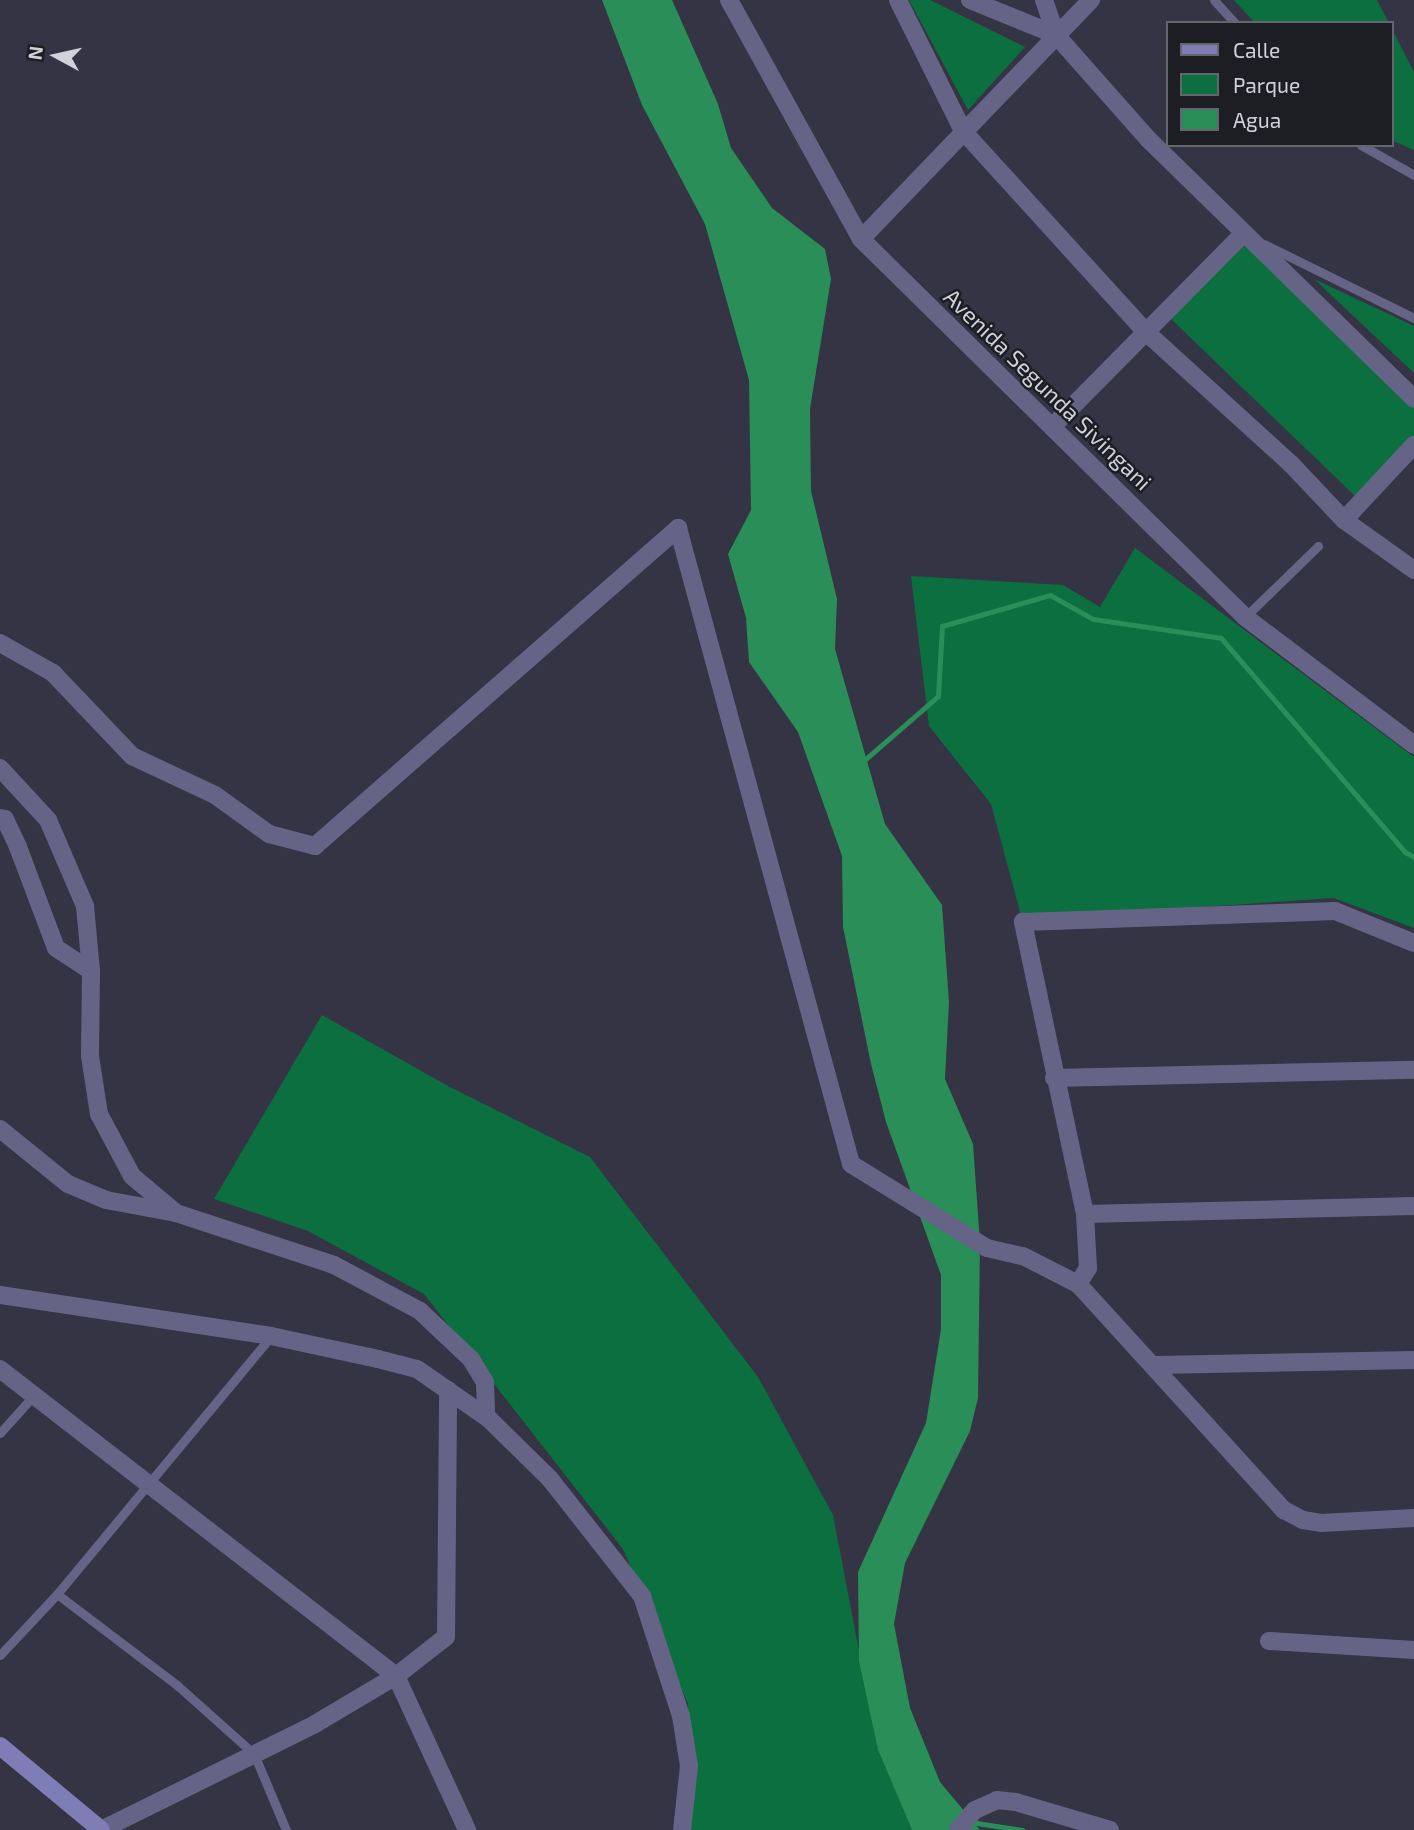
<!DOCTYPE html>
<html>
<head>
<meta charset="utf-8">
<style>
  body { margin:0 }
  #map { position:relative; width:1414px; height:1830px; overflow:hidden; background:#343444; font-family:"Exo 2",sans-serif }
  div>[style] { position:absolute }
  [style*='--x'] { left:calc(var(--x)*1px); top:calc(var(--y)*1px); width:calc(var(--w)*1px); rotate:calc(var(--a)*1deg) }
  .green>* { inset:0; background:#0b6f40 }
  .water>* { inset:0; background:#298e58 }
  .stream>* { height:5px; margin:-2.5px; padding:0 2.5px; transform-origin:2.5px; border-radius:2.5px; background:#298e58 }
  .lane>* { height:9px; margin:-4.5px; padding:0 4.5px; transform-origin:4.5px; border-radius:4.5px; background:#656487 }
  .street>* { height:18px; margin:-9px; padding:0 9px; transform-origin:9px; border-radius:9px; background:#656487 }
  .secondary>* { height:18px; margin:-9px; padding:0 9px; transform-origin:9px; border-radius:9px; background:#7f7db5 }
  span { translate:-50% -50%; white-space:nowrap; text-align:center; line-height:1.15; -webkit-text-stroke:5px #1d1d24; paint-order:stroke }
  .street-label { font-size:23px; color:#d1d1dc }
  .legend { position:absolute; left:1166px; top:21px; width:228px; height:126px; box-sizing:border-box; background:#1d1d24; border:2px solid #65656e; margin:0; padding:9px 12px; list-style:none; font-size:21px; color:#d1d1dc }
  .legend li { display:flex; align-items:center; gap:14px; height:35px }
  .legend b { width:35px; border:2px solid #65656e }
  .north { position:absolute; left:21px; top:21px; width:70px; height:70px; -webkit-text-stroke:5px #1d1d24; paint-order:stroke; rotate:278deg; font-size:19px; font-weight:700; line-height:28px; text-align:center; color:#d1d1dc }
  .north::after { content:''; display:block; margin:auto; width:24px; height:32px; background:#d1d1dc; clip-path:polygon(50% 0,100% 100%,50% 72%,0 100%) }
</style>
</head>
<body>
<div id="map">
  <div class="green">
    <div style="clip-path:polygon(909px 0,930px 0,1025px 47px,968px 110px)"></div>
    <div style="clip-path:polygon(1234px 0,1377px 0,1389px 23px,1255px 23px)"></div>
    <div style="clip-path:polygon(1391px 27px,1414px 72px,1414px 150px,1391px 140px)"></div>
    <div style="clip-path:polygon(1243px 241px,1414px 406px,1414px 436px,1356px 497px,1170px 318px)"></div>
    <div style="clip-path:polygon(1314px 279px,1414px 326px,1414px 373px)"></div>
    <div style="clip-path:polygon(1135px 548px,1414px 757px,1414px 928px,1334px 898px,1022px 919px,991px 804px,929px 726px,911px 576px,1063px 585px,1100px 607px)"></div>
    <div style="clip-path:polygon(322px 1015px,448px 1086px,590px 1157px,758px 1377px,833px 1515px,878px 1750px,912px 1830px,687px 1830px,688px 1704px,623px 1549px,424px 1294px,308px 1231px,214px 1199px)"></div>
  </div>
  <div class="water">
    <div style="clip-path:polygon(602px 0,672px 0,718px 104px,731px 148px,772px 208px,825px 249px,831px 279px,810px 409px,811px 491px,837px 599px,835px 649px,885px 824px,942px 905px,949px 1002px,945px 1079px,973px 1144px,980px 1242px,978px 1398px,970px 1431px,905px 1563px,894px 1624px,910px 1708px,940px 1782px,980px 1830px,912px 1830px,878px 1750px,859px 1661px,858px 1572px,926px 1423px,941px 1329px,941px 1275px,886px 1122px,871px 1064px,843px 927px,842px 856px,798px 732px,749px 662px,746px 618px,728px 554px,751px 510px,749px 380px,705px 224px,642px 105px)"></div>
  </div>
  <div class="stream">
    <div style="--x:861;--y:763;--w:102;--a:-41"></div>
    <div style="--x:938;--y:696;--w:70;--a:-86.7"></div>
    <div style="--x:942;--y:626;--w:112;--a:-16"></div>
    <div style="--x:1050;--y:595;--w:49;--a:29.2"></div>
    <div style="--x:1093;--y:619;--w:129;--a:8.4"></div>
    <div style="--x:1221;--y:638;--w:282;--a:49.3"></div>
    <div style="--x:1405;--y:852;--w:10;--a:29"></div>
    <div style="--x:970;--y:1822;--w:53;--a:8.7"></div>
  </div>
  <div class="lane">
    <div style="--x:1214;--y:0;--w:31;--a:48"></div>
    <div style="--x:1361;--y:145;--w:61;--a:29.5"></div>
    <div style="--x:1264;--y:244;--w:167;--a:26.3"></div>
    <div style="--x:1245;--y:617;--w:102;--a:-44.2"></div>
    <div style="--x:0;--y:1433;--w:51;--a:-48.2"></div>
    <div style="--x:57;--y:1594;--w:152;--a:37.2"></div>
    <div style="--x:178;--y:1686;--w:102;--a:41.8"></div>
    <div style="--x:254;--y:1754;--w:82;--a:67.2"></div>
    <div style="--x:0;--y:1655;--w:83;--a:-46.9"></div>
    <div style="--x:57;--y:1594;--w:335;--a:-50.3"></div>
  </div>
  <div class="street">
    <div style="--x:729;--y:0;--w:273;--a:61.1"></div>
    <div style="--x:861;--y:239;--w:539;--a:44.55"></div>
    <div style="--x:1245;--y:617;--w:212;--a:37.1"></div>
    <div style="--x:898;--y:0;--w:146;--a:63.6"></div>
    <div style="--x:963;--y:131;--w:273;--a:47.7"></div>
    <div style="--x:1147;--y:333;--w:195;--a:42.3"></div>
    <div style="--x:1291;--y:464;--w:77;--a:46.6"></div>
    <div style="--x:1344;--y:520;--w:86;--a:35.5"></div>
    <div style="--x:970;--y:0;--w:93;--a:22.1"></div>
    <div style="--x:1044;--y:0;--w:37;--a:71"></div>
    <div style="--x:1056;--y:35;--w:139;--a:48.5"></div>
    <div style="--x:1148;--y:139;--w:372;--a:44.3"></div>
    <div style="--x:861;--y:239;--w:332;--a:-46.1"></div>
    <div style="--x:1052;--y:427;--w:272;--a:-45.3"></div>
    <div style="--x:1344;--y:520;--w:103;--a:-47"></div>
    <div style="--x:0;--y:643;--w:61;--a:29.5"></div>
    <div style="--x:53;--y:673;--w:115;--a:46.4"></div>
    <div style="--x:132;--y:756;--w:92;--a:25.2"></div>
    <div style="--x:215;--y:795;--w:67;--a:35.8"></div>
    <div style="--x:269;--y:834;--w:48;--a:14.6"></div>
    <div style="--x:315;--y:846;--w:483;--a:-41.2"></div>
    <div style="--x:678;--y:528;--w:659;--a:74.78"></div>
    <div style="--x:851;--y:1164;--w:160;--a:31.7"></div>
    <div style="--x:987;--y:1248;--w:37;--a:13"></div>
    <div style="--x:1023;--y:1256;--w:62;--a:27"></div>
    <div style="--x:1078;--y:1284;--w:306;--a:47.7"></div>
    <div style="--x:1284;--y:1510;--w:21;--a:28"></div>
    <div style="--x:1303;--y:1520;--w:18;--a:9"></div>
    <div style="--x:1321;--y:1523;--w:93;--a:-3.1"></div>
    <div style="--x:0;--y:768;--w:71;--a:47.3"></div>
    <div style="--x:48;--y:820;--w:94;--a:66.7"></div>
    <div style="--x:85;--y:906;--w:65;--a:84.7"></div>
    <div style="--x:91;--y:971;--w:85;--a:90.7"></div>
    <div style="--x:90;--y:1056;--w:59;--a:81.2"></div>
    <div style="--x:99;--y:1114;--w:70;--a:62"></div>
    <div style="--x:132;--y:1176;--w:57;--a:40.1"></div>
    <div style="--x:176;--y:1213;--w:166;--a:18.2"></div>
    <div style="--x:334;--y:1265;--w:98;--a:28.1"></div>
    <div style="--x:420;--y:1311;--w:70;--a:43.3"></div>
    <div style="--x:471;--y:1359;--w:27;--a:59"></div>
    <div style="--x:485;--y:1382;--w:35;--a:88"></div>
    <div style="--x:0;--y:818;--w:5;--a:11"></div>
    <div style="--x:5;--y:819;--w:31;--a:65"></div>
    <div style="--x:18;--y:847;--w:108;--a:69.4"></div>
    <div style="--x:56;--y:948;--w:42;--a:33.3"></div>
    <div style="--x:1054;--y:1078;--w:360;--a:-1.3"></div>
    <div style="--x:0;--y:1129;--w:87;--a:39"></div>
    <div style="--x:68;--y:1184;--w:41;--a:22.8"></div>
    <div style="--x:106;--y:1200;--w:71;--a:10.5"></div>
    <div style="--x:1085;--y:1214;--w:329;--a:-1.4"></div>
    <div style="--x:1078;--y:1284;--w:19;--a:-58"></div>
    <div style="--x:1088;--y:1268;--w:54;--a:-93.2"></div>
    <div style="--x:1085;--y:1214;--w:299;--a:-102"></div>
    <div style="--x:1023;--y:922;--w:312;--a:-2"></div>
    <div style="--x:1335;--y:911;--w:85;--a:22.1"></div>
    <div style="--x:0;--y:1295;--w:274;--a:8.6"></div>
    <div style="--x:271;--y:1336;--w:109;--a:12.1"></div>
    <div style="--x:378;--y:1359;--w:40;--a:14.4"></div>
    <div style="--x:417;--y:1369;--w:88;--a:34.8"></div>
    <div style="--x:489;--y:1419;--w:86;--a:44.5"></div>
    <div style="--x:550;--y:1479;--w:149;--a:51.8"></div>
    <div style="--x:642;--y:1596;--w:126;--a:72"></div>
    <div style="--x:681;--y:1716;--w:51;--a:80.9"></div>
    <div style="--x:689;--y:1766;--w:64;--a:96.2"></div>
    <div style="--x:1157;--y:1365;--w:257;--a:-1.1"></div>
    <div style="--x:0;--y:1369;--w:501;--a:37.78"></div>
    <div style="--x:396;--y:1676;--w:170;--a:65.2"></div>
    <div style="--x:1269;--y:1641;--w:145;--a:3.6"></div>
    <div style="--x:103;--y:1829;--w:237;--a:-26.3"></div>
    <div style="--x:315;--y:1724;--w:94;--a:-30.7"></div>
    <div style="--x:396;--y:1676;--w:63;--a:-38"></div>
    <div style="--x:446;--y:1637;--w:247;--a:-89.5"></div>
    <div style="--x:958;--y:1830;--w:26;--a:-50"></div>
    <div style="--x:975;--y:1810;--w:24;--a:-24"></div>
    <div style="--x:997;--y:1800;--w:19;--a:6"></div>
    <div style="--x:1016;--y:1802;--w:98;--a:16.6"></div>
  </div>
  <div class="secondary">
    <div style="--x:0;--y:1746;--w:131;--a:39.7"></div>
  </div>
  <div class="street-label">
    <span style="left:1048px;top:389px;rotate:44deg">Avenida Segunda Sivingani</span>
  </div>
  <ul class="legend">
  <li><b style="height:9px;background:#7f7db5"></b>Calle</li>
  <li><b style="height:19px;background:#0b6f40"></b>Parque</li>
  <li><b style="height:19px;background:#298e58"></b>Agua</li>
  </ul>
  <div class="north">N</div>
</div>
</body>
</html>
